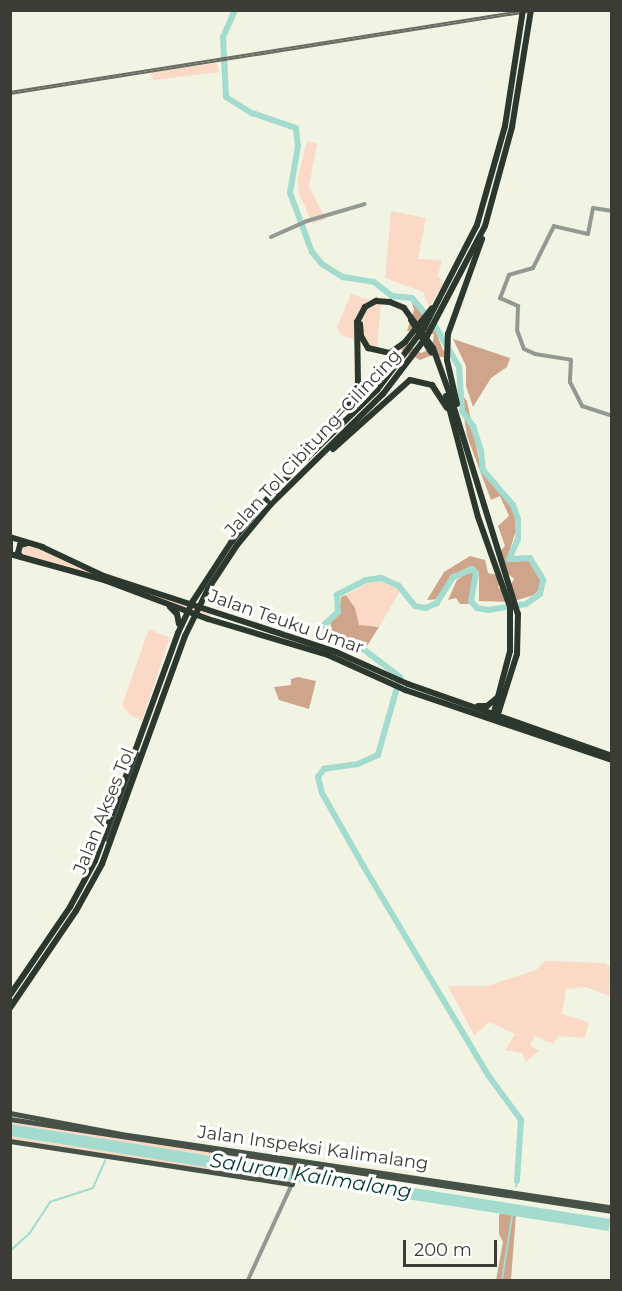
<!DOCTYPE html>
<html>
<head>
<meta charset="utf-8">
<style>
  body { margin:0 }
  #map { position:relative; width:622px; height:1291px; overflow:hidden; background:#f1f4e2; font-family:Montserrat,sans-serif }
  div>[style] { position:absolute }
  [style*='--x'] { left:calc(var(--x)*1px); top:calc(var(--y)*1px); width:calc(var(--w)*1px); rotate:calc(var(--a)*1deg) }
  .green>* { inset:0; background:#fadac7 }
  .forest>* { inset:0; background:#cea48b }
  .water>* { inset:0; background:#a3dccf; transform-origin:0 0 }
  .stream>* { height:1.5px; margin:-0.75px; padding:0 0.75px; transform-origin:0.75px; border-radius:0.75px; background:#a3dccf }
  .river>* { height:6px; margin:-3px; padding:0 3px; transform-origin:3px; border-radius:3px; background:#a3dccf }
  .minor>* { height:4px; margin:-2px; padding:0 2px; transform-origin:2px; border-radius:2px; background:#929993 }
  .major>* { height:4.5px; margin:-2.25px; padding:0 2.25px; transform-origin:2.25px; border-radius:2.25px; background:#465147 }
  .highway>* { height:6px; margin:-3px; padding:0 3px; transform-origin:3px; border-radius:3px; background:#2c382d }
  .rail>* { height:4px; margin-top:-2px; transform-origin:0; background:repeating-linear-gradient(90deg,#fff 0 4.5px,#696b61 0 9px); box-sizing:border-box; border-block:2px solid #696b61 }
  .highway-bridge>* { height:6px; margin:-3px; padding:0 3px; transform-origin:3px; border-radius:3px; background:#2c382d }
  span { translate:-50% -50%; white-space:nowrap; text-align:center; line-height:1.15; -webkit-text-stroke:6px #fff; paint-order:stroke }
  .street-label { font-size:18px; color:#3b3c35 }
  .water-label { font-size:20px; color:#01372f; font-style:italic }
  .frame { position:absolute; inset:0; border:12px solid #3b3c35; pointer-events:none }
  .scale { position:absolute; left:403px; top:1240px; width:94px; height:27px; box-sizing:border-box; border:3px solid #3b3c35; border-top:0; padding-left:8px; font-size:18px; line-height:21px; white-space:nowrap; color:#3b3c35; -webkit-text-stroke:4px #fff; paint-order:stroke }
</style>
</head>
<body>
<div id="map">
  <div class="green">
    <div style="clip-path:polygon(216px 63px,219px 72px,153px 80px,152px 72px)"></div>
    <div style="clip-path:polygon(307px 141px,317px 144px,309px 187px,326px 219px,313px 224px,299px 194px,298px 177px)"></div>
    <div style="clip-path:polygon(391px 211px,426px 218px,418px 259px,442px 260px,438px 276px,443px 284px,429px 307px,423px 292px,385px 278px)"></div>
    <div style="clip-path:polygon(351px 294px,381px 304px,377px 348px,341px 335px,337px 327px)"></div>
    <div style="clip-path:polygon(23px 543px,211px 612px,208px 619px,104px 580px,22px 558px,18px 549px)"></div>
    <div style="clip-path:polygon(374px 580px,387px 581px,400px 591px,379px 627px,363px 627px,358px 625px,355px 608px,346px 595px)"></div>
    <div style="clip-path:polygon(149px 629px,170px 638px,142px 720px,130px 715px,122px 705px)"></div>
    <div style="clip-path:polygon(545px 961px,604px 963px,611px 968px,609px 996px,586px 987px,566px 989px,562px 1014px,589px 1022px,585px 1038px,558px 1036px,553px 1044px,535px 1036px,530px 1045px,539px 1051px,526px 1062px,522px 1053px,505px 1050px,515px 1034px,489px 1022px,474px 1035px,448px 986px,487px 986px,536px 970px)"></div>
    <div style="clip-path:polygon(10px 1119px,47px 1125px,48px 1120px,177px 1147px,370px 1168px,438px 1180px,394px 1180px,149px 1147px,11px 1124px)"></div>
    <div style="clip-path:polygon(11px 1136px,58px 1144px,293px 1178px,292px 1184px,11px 1141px)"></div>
  </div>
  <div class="forest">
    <div style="clip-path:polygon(410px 296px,430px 317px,443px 350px,453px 358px,430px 356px,420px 360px,401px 350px,404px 342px,421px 353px,432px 348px,434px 334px,407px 331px,414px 310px)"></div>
    <div style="clip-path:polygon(453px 339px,510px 358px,507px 367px,491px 378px,473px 407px,466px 386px,466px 366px)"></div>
    <div style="clip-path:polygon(460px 392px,467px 401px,481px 469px,505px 492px,514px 508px,516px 530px,508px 556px,517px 562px,527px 558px,534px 561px,544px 575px,542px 586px,534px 595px,511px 602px,479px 601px,479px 572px,471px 566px,455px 574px,441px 599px,427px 600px,444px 572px,470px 556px,485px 560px,488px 573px,502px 576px,498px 588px,508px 590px,514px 579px,501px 567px,498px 554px,505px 546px,498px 526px,509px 516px,500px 496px,491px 500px,467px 436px)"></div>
    <div style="clip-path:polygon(472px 570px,476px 573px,470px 604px,460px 604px,456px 598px,448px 600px,457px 580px)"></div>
    <div style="clip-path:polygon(346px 595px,355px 608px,359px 625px,379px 627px,367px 646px,356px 640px,332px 637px,330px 620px,339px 614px,341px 597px)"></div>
    <div style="clip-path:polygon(298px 677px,316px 681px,309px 709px,279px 700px,274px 687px,291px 685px,291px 679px)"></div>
    <div style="clip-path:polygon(499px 1214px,516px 1214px,511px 1280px,496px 1280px,503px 1242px,499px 1234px)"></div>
  </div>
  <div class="water">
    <div style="left:10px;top:1124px;width:608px;height:12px;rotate:9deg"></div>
  </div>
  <div class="stream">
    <div style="--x:516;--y:1187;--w:6;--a:-81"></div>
    <div style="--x:10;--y:1251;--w:27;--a:-42"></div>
    <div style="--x:30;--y:1233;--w:37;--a:-57"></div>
    <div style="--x:50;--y:1202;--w:45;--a:-18"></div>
    <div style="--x:93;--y:1188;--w:30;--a:-66"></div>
    <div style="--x:502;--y:1280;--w:64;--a:-81"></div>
  </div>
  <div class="river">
    <div style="--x:235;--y:10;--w:30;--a:114"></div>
    <div style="--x:223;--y:37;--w:60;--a:87.1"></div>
    <div style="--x:226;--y:97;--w:31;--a:32"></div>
    <div style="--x:252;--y:113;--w:46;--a:18.8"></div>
    <div style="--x:296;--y:128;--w:18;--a:84"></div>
    <div style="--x:298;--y:146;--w:48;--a:99.7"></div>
    <div style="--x:290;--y:193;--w:63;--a:69.6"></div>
    <div style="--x:312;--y:252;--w:16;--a:50"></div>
    <div style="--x:322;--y:264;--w:25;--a:32"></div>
    <div style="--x:343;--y:277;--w:31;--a:9"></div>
    <div style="--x:374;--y:282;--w:23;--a:38"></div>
    <div style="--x:392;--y:296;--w:20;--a:6"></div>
    <div style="--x:412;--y:298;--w:34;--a:50"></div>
    <div style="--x:434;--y:324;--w:50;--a:59.8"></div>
    <div style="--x:459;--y:367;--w:44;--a:86.1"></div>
    <div style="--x:462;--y:411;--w:19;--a:54"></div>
    <div style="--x:473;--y:426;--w:26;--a:72"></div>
    <div style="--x:481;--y:451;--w:19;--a:84"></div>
    <div style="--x:483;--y:470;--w:46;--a:49.4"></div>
    <div style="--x:513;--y:505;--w:15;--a:70"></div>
    <div style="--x:518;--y:519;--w:20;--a:90"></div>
    <div style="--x:518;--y:539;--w:22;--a:114"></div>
    <div style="--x:509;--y:559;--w:21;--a:-3"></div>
    <div style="--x:530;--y:558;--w:26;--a:59"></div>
    <div style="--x:543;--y:580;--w:14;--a:102"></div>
    <div style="--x:540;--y:594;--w:17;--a:144"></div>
    <div style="--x:526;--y:604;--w:38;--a:171"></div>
    <div style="--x:488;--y:610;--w:11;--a:-170"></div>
    <div style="--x:477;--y:608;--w:9;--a:-131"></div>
    <div style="--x:471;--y:601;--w:27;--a:-80"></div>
    <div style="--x:476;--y:574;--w:6;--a:-121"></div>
    <div style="--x:473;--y:569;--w:22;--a:158"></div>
    <div style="--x:453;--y:577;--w:31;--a:122"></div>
    <div style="--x:437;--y:603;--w:12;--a:156"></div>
    <div style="--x:426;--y:608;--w:11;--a:-170"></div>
    <div style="--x:415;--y:606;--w:26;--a:-129"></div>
    <div style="--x:399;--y:586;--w:20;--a:-156"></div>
    <div style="--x:381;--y:578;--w:15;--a:172"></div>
    <div style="--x:366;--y:580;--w:33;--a:153"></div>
    <div style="--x:337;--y:595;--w:17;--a:87"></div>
    <div style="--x:338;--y:612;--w:18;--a:137"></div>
    <div style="--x:325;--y:624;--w:16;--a:75"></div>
    <div style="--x:329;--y:639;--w:25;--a:7"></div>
    <div style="--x:354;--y:642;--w:58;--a:37.3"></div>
    <div style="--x:400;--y:677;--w:81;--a:105.8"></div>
    <div style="--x:378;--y:755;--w:22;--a:156"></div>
    <div style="--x:358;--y:764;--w:34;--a:172"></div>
    <div style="--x:324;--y:769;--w:10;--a:127"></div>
    <div style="--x:318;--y:777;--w:16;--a:76"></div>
    <div style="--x:322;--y:793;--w:85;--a:60.4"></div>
    <div style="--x:364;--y:867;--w:242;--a:59.2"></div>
    <div style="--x:488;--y:1075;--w:56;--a:53.7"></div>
    <div style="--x:521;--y:1120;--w:61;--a:93.8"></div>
  </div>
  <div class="minor">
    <div style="--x:612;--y:211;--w:19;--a:-171"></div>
    <div style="--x:593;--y:208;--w:26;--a:101"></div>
    <div style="--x:588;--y:234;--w:35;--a:-167"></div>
    <div style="--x:554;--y:226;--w:47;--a:116.6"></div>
    <div style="--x:533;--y:268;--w:25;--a:164"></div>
    <div style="--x:509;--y:275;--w:25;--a:111"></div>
    <div style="--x:500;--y:298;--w:20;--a:24"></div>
    <div style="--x:518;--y:306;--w:24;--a:92"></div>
    <div style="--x:517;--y:330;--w:20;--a:70"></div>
    <div style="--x:524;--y:349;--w:12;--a:24"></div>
    <div style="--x:535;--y:354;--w:36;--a:9"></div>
    <div style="--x:571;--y:360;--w:22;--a:93"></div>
    <div style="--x:570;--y:382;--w:27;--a:63"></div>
    <div style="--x:582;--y:406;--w:32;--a:18"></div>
    <div style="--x:271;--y:237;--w:39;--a:-24"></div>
    <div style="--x:307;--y:221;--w:60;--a:-16.3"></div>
    <div style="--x:248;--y:1280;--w:106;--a:-65.4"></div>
  </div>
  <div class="major">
    <div style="--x:106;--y:839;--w:90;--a:-70"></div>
    <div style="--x:10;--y:1113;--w:113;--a:10.7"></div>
    <div style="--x:121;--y:1134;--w:496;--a:8.5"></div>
    <div style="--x:10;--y:1119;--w:609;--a:8.69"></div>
    <div style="--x:10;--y:1141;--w:285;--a:8.7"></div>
    <div style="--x:292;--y:1184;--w:23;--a:-80"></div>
  </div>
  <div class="highway">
    <div style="--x:360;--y:324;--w:12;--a:85"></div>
    <div style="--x:361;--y:336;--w:14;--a:60"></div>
    <div style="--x:368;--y:348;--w:23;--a:13"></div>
    <div style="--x:390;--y:353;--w:19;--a:-36"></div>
    <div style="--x:405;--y:342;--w:43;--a:-51.5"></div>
    <div style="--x:450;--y:395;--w:229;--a:72.8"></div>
    <div style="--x:518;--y:614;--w:40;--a:91.4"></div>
    <div style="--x:517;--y:654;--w:66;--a:107.6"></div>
    <div style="--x:446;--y:396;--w:125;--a:75.2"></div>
    <div style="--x:478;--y:517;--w:96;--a:70.4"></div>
    <div style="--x:510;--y:607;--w:44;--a:90"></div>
    <div style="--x:510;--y:651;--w:67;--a:104.7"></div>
    <div style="--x:457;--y:404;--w:45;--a:-102.8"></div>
    <div style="--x:447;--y:360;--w:26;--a:-88"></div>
    <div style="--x:448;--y:334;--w:101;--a:-70.3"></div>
    <div style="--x:333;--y:449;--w:103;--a:-41.9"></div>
    <div style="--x:410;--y:380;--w:23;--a:13"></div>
    <div style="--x:432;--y:385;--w:27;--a:57"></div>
    <div style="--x:310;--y:450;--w:70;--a:-50.8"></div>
    <div style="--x:354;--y:396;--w:14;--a:-73"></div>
    <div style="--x:358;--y:383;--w:61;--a:-90.9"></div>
    <div style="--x:10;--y:537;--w:34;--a:17"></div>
    <div style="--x:42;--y:547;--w:68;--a:25.1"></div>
    <div style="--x:104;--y:576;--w:244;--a:18.1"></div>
    <div style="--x:336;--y:652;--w:79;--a:24"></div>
    <div style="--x:408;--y:684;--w:216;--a:19.4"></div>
    <div style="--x:10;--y:539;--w:12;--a:90"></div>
    <div style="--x:232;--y:541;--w:72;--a:-50.1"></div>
    <div style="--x:278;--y:486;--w:138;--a:-44.1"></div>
    <div style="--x:377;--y:390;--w:78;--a:-52.8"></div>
    <div style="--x:424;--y:328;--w:116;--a:-62.8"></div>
    <div style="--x:477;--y:225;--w:103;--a:-74.2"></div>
    <div style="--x:237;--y:545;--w:53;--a:-50.3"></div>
    <div style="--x:271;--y:504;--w:157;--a:-44.5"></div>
    <div style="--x:383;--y:394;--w:73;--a:-52.8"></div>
    <div style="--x:427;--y:336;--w:124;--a:-62.2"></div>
    <div style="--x:485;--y:226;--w:103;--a:-74.7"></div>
    <div style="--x:10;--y:554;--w:98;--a:15.5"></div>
    <div style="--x:104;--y:580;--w:111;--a:20.6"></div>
    <div style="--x:208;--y:619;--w:125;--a:16.7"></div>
    <div style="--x:328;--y:655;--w:85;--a:24.4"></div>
    <div style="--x:405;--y:690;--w:219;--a:18.7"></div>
    <div style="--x:21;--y:557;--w:5;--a:-127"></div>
    <div style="--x:18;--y:553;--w:8;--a:-76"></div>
    <div style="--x:20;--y:545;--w:8;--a:-14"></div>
    <div style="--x:170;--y:607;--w:10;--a:45"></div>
    <div style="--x:177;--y:614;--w:10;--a:79"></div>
    <div style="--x:478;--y:706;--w:9;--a:0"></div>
    <div style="--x:487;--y:706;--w:13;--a:-39"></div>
  </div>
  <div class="rail">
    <div style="--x:10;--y:93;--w:531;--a:-9"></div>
  </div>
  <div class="highway-bridge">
    <div style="--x:505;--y:126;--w:117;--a:-81.2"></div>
    <div style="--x:512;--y:127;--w:119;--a:-80.8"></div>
    <div style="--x:411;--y:320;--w:38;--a:58"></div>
    <div style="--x:357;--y:322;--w:17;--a:-62"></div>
    <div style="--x:365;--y:307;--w:13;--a:-29"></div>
    <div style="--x:376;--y:301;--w:14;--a:4"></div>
    <div style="--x:390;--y:302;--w:15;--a:23"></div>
    <div style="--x:404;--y:308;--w:49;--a:54.1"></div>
    <div style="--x:433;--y:348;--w:50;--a:70.1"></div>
    <div style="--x:10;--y:995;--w:107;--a:-55.7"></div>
    <div style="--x:70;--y:907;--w:52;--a:-61.5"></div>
    <div style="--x:95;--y:861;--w:243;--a:-70"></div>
    <div style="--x:178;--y:633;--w:35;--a:-65"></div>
    <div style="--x:193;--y:601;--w:72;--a:-57"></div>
    <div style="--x:10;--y:1008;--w:117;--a:-55.8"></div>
    <div style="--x:76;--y:911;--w:54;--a:-61"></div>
    <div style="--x:102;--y:864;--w:243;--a:-70"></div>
    <div style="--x:185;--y:636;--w:52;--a:-63.9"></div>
    <div style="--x:208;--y:589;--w:53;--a:-56.6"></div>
  </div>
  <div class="street-label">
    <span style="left:313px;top:443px;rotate:-47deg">Jalan Tol Cibitung–Cilincing</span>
    <span style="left:286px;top:622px;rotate:19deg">Jalan Teuku Umar</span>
    <span style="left:104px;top:811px;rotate:-68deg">Jalan Akses Tol</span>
    <span style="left:313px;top:1148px;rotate:8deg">Jalan Inspeksi Kalimalang</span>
  </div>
  <div class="water-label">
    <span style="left:311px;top:1176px;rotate:9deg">Saluran Kalimalang</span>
  </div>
  <div class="frame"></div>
  <div class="scale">200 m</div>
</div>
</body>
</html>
